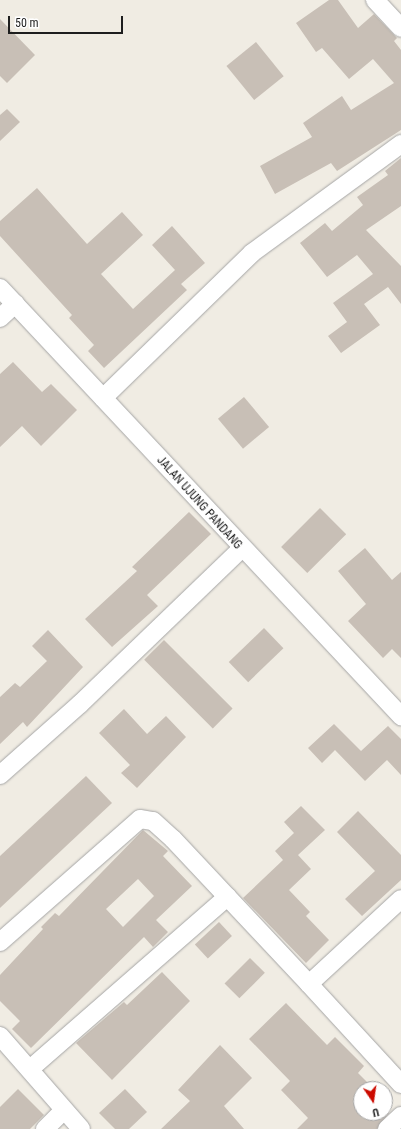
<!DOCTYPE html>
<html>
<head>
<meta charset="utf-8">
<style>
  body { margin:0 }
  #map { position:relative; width:401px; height:1129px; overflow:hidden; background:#f0ece3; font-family:"Roboto Condensed",sans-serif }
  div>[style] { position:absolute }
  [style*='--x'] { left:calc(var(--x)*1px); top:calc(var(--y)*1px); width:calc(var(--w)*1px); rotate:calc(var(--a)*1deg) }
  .building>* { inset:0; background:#c8bfb6; transform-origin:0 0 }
  .roads { filter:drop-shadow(0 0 1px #a5a5a5) drop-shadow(0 0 1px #a5a5a5) }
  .minor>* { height:18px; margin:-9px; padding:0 9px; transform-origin:9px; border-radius:9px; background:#fff }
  span { translate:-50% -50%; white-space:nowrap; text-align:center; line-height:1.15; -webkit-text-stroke:3px #fff; paint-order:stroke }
  .street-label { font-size:12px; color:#1e1e1e }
  .north { position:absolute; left:353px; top:1081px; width:40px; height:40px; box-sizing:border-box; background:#fff; border:1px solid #a5a5a5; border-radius:50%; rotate:167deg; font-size:11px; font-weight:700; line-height:16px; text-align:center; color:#1e1e1e }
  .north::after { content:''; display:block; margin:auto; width:14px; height:18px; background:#cc0b00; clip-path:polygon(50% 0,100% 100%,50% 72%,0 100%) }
  .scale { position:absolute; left:8px; top:16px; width:115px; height:18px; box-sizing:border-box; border:2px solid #1e1e1e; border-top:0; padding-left:5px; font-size:12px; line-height:14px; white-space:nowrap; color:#1e1e1e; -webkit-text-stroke:3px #fff; paint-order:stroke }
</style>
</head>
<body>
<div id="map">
  <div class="building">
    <div style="clip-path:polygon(329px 0,338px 0,358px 28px,374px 14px,397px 38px,394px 41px,401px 50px,401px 130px,337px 171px,331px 163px,275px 194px,260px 166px,312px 137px,303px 123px,342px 96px,351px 110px,394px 83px,373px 59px,349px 79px,322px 48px,316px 52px,296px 23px)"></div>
    <div style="clip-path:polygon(0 19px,35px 55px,7px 83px,0 76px)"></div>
    <div style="left:256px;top:42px;width:44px;height:38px;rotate:51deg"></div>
    <div style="clip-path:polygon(7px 109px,20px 122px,0 141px,0 115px)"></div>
    <div style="clip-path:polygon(401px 158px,401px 206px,366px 230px,401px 266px,401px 304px,388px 287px,364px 304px,380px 325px,341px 353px,328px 336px,347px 322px,333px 303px,373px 274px,357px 255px,327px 277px,300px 243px,325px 223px,332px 231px,363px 205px,357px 197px,388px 175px,385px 171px)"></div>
    <div style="clip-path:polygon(37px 188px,87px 244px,122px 212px,143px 235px,101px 274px,133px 309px,175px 270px,152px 245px,172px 226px,205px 263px,181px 284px,187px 290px,104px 368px,88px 351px,94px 345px,69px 318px,72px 315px,0 236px,0 221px)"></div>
    <div style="clip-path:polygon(13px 362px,42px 392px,51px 384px,77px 410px,41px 446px,22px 426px,0 447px,0 374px)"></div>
    <div style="left:244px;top:397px;width:39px;height:34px;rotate:50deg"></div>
    <div style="left:320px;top:508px;width:37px;height:55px;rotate:45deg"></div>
    <div style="clip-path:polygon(189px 512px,211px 534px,147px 595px,158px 606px,112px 647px,85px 619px,137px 571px,132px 567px)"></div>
    <div style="clip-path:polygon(365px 548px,392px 580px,401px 572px,401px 658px,392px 649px,383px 658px,348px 621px,366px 604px,338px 571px)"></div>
    <div style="left:264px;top:628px;width:28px;height:49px;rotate:46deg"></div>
    <div style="clip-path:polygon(48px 630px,83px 667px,27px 727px,23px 722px,0 744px,0 697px,15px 683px,20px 687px,47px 661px,32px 646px)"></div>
    <div style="left:164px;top:640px;width:97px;height:28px;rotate:45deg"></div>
    <div style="clip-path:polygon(124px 709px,147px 734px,166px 716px,186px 737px,137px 788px,121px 773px,130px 765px,99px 733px)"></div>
    <div style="clip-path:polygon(334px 724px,361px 751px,388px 726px,401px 739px,401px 775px,387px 760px,365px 781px,335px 750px,322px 763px,308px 748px)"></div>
    <div style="clip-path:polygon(86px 776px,112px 803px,0 908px,0 856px)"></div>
    <div style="clip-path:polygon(301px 806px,325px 830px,298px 855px,311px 869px,289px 890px,310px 912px,306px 916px,329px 940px,306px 963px,243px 898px,283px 860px,275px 851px,294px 833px,284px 822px)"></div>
    <div style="clip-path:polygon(358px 811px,401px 855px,401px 880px,362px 916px,345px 899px,375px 871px,337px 832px)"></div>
    <div style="clip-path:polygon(evenodd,143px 830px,168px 851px,163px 856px,192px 886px,156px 920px,168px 932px,153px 947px,144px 937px,31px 1048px,12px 1029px,20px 1021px,0 1001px,0 975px,43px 929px,41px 927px,55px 913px,59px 916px,143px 830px,138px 879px,154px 896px,123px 927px,106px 909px,138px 879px)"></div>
    <div style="left:219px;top:922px;width:19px;height:33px;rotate:47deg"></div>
    <div style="left:250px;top:958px;width:21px;height:36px;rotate:45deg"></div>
    <div style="clip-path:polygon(162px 972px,190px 1001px,112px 1080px,76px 1043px,124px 1002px,127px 1005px)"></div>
    <div style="clip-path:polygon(286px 1003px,327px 1045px,335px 1037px,364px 1066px,358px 1073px,374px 1089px,361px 1089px,361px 1113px,389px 1113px,377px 1129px,297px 1129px,308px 1118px,281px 1090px,290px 1081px,249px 1039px)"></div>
    <div style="clip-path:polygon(220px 1045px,252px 1078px,224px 1106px,244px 1129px,161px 1129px,190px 1101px,178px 1090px)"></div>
    <div style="clip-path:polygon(18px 1089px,44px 1115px,30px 1129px,0 1129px,0 1107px)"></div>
    <div style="clip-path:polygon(125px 1089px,147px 1112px,129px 1129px,115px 1129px,99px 1113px)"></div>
  </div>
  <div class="roads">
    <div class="minor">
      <div style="--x:375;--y:0;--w:38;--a:47"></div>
      <div style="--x:0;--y:288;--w:587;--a:46.87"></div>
      <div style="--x:0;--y:318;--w:21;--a:-43"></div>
      <div style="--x:103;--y:398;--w:208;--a:-44.2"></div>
      <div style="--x:252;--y:253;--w:185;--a:-36.2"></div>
      <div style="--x:0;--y:775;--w:107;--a:-41.6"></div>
      <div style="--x:80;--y:704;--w:223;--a:-43.9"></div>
      <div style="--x:0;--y:942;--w:186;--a:-41.3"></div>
      <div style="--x:140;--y:819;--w:13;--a:9"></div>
      <div style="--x:153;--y:821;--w:27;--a:42"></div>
      <div style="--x:173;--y:839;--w:199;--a:46.8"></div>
      <div style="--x:309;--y:984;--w:125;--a:-42.7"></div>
      <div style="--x:309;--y:984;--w:136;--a:47.4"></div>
      <div style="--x:0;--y:1036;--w:123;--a:48.9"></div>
      <div style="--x:30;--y:1069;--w:262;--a:-41.1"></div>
      <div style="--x:45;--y:1129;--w:25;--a:-45"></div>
      <div style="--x:387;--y:1129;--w:19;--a:-43"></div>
    </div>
  </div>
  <div class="street-label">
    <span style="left:199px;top:503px;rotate:48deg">JALAN UJUNG PANDANG</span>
  </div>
  <div class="north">U</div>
  <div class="scale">50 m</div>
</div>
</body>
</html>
